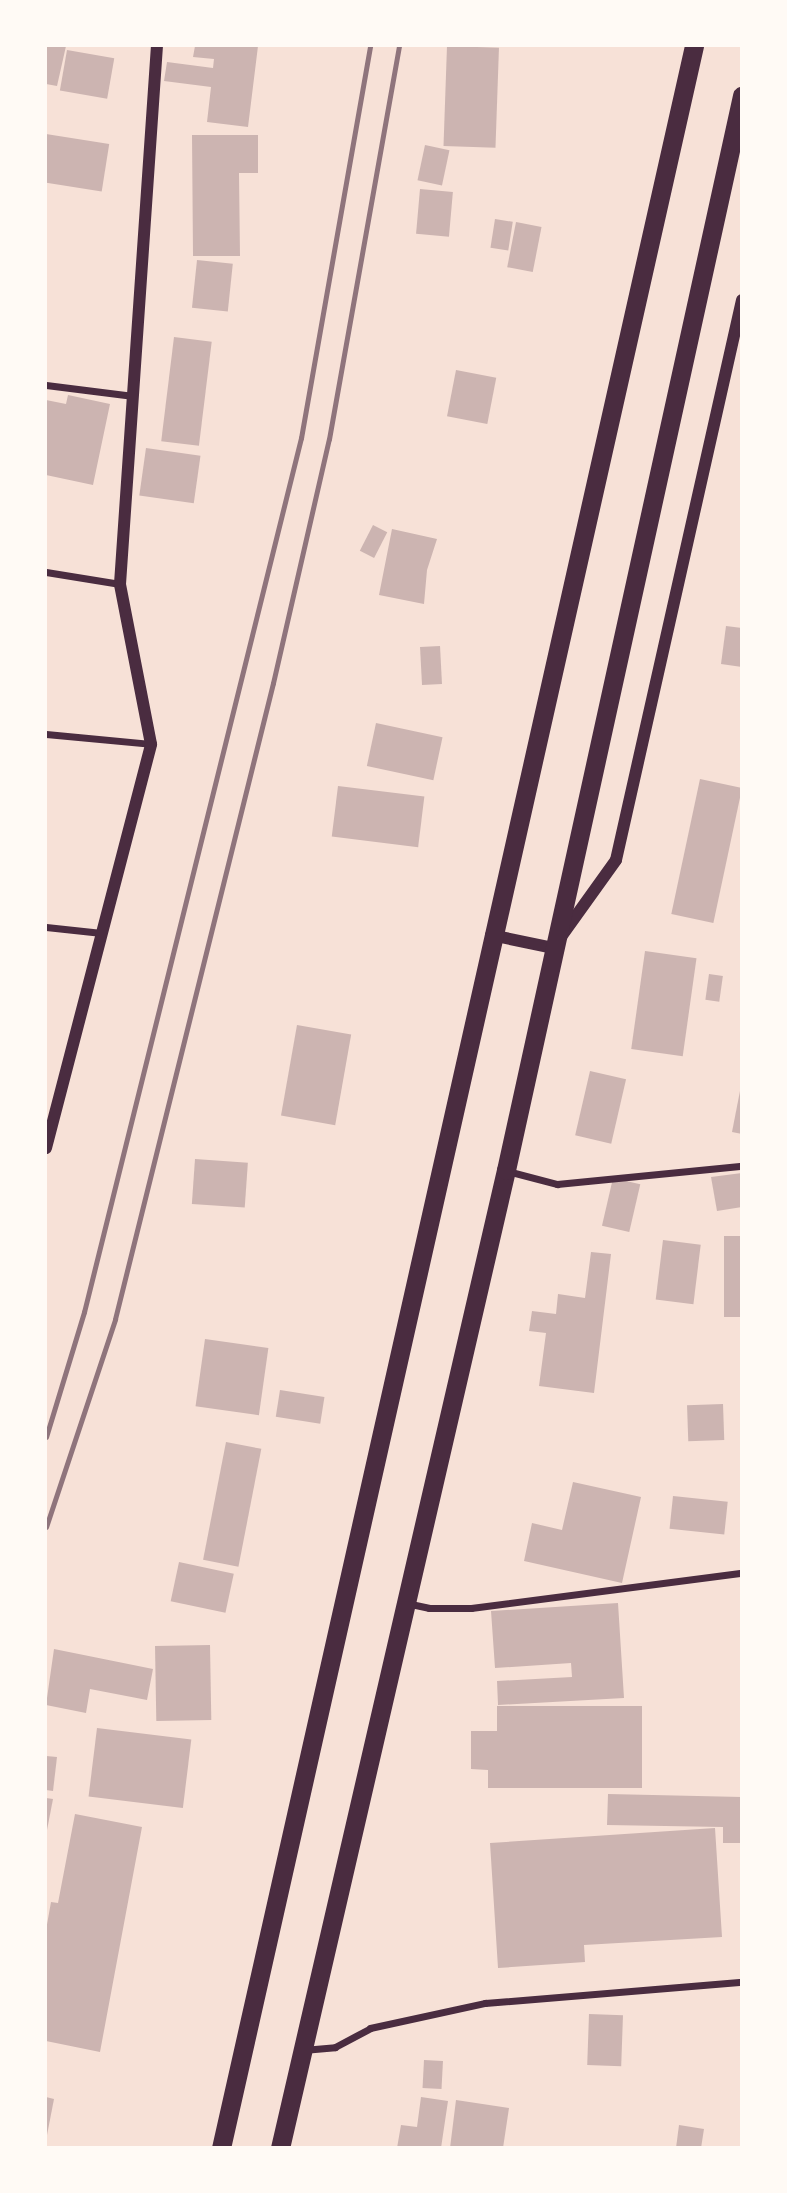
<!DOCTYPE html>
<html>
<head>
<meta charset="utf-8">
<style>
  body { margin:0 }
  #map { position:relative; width:787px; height:2193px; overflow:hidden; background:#f7e1d7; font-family:Raleway,sans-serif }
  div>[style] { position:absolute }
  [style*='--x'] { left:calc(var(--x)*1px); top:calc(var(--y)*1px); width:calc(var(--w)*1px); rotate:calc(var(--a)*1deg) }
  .building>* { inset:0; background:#ccb4b1; transform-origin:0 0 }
  .minor>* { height:7px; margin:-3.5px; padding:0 3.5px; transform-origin:3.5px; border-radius:3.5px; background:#4a2c40 }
  .tertiary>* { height:12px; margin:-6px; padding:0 6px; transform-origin:6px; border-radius:6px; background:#4a2c40 }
  .trunk>* { height:19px; margin:-9.5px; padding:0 9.5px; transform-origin:9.5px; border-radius:9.5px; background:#4a2c40 }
  .rail>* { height:5px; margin:-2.5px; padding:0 2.5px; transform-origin:2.5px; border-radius:2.5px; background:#8f747c }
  span { translate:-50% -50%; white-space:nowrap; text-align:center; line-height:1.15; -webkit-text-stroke:6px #fffaf5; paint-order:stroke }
  .frame { position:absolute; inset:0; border:47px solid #fffaf5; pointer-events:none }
</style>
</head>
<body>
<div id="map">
  <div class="building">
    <div style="clip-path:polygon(46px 46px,66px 46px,57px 86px,46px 84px)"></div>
    <div style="clip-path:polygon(195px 46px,258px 46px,248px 127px,207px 122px,211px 87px,164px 81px,167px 62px,213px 68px,214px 59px,193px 57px)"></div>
    <div style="left:447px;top:46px;width:52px;height:100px;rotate:2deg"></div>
    <div style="left:67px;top:50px;width:48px;height:41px;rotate:10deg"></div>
    <div style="left:46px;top:134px;width:64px;height:48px;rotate:9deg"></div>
    <div style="clip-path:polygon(192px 135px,258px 135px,258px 173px,239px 173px,240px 256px,193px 256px)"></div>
    <div style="left:425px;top:145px;width:25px;height:36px;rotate:12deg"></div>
    <div style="left:420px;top:189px;width:33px;height:45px;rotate:5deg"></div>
    <div style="left:495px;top:219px;width:18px;height:29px;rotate:9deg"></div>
    <div style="left:516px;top:222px;width:26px;height:46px;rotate:11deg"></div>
    <div style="left:197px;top:260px;width:36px;height:48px;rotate:6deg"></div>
    <div style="left:174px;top:337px;width:38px;height:105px;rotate:7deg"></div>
    <div style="left:456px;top:370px;width:41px;height:47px;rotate:11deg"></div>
    <div style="clip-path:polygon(68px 395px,110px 404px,93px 485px,46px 475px,46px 400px,66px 404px)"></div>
    <div style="left:146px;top:448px;width:55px;height:48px;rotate:8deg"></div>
    <div style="left:373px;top:525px;width:16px;height:29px;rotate:27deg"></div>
    <div style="clip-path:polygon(392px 529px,437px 539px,427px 570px,424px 604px,379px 595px)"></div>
    <div style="clip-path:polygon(726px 626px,742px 628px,742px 667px,721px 664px)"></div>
    <div style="left:440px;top:646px;width:38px;height:20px;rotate:87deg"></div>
    <div style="left:376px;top:723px;width:68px;height:44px;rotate:12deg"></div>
    <div style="left:700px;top:779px;width:43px;height:138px;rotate:12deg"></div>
    <div style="left:338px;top:786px;width:87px;height:51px;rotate:7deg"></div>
    <div style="left:645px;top:951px;width:52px;height:99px;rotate:8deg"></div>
    <div style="left:709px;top:974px;width:14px;height:26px;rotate:8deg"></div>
    <div style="left:297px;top:1025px;width:55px;height:92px;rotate:10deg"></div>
    <div style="left:590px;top:1071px;width:37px;height:66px;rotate:13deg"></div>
    <div style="clip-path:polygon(740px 1091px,742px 1091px,742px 1134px,732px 1132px)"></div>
    <div style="left:195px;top:1159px;width:53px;height:45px;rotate:4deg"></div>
    <div style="clip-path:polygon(742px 1173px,742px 1207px,717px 1211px,711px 1177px)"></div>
    <div style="left:613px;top:1178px;width:28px;height:49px;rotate:13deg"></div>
    <div style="left:724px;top:1236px;width:18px;height:81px"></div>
    <div style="left:663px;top:1240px;width:38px;height:60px;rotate:7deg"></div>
    <div style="clip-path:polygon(591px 1252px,611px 1254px,594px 1393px,539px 1386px,546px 1333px,529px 1331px,532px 1311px,556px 1314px,558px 1294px,585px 1298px)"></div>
    <div style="left:205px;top:1339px;width:64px;height:68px;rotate:8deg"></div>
    <div style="left:280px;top:1390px;width:45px;height:27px;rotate:9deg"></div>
    <div style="left:723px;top:1404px;width:36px;height:36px;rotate:88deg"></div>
    <div style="left:226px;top:1442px;width:36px;height:120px;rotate:11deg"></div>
    <div style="clip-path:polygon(573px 1482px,641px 1497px,622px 1583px,524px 1561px,532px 1523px,562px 1530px)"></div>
    <div style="left:673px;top:1496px;width:55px;height:33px;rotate:6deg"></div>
    <div style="left:179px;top:1562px;width:56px;height:40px;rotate:12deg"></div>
    <div style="clip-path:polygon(618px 1603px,624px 1698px,498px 1705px,497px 1681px,572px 1677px,571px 1663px,495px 1668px,491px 1611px)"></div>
    <div style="left:210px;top:1645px;width:75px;height:55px;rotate:89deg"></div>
    <div style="clip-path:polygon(54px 1649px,153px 1669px,147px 1700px,90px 1689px,86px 1713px,46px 1705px)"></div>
    <div style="clip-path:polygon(497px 1706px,642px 1706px,642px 1788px,488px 1788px,488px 1770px,471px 1769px,471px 1731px,497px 1731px)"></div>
    <div style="left:97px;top:1728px;width:95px;height:69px;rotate:7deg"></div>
    <div style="clip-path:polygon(46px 1756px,57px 1757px,53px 1791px,46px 1790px)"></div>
    <div style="clip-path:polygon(608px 1794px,742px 1797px,742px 1843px,723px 1843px,723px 1827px,607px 1825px)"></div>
    <div style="clip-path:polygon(46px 1798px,53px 1799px,47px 1830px,46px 1830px)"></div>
    <div style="clip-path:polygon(75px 1814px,142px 1827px,100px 2052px,46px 2041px,46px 1930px,51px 1902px,58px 1903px)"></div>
    <div style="clip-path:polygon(715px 1828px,722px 1937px,584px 1945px,585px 1962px,498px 1968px,490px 1843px)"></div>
    <div style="left:589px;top:2014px;width:34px;height:51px;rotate:2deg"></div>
    <div style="left:424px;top:2060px;width:19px;height:28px;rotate:3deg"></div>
    <div style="clip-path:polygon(46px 2097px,54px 2099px,47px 2135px,46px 2135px)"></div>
    <div style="clip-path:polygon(421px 2097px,448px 2101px,441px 2148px,397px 2148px,401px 2125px,417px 2127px)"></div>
    <div style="clip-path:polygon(456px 2100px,509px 2108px,503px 2148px,450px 2148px)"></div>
    <div style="clip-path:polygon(679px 2125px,704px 2129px,701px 2148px,676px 2148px)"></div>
  </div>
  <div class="minor">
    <div style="--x:46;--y:385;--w:88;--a:7.2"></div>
    <div style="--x:46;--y:572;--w:75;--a:9.2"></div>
    <div style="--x:46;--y:734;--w:105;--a:5.4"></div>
    <div style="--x:46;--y:927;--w:56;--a:6.1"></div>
    <div style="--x:507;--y:1171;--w:52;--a:14.6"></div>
    <div style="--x:557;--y:1184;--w:186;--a:-5.6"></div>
    <div style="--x:406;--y:1603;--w:24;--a:12"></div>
    <div style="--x:429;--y:1608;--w:42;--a:0"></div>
    <div style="--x:471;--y:1608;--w:273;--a:-7.4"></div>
    <div style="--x:303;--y:2050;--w:32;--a:-5"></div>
    <div style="--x:335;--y:2047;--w:40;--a:-28"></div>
    <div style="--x:370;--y:2028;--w:118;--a:-12.3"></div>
    <div style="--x:485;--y:2003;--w:258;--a:-4.7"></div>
  </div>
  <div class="tertiary">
    <div style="--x:491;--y:935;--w:63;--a:11.8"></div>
    <div style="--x:553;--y:948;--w:108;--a:-54.4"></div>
    <div style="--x:616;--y:860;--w:574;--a:-77.32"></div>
    <div style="--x:46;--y:1148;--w:417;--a:-75.4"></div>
    <div style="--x:151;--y:744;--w:163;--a:-101"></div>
    <div style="--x:120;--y:584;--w:539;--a:-86.07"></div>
  </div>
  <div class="trunk">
    <div style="--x:221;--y:2148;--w:2155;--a:-77.32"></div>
    <div style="--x:280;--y:2148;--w:1004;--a:-76.99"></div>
    <div style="--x:506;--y:1170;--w:1100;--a:-77.61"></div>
  </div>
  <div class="rail">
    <div style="--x:46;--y:1437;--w:131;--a:-73.1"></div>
    <div style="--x:84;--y:1312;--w:901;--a:-76.06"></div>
    <div style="--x:301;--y:438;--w:398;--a:-80"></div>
    <div style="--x:46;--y:1527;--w:219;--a:-71.6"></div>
    <div style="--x:115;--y:1319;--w:655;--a:-76.05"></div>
    <div style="--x:273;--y:683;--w:250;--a:-77.1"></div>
    <div style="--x:329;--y:439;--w:399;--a:-79.9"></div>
  </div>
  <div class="frame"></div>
</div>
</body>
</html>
